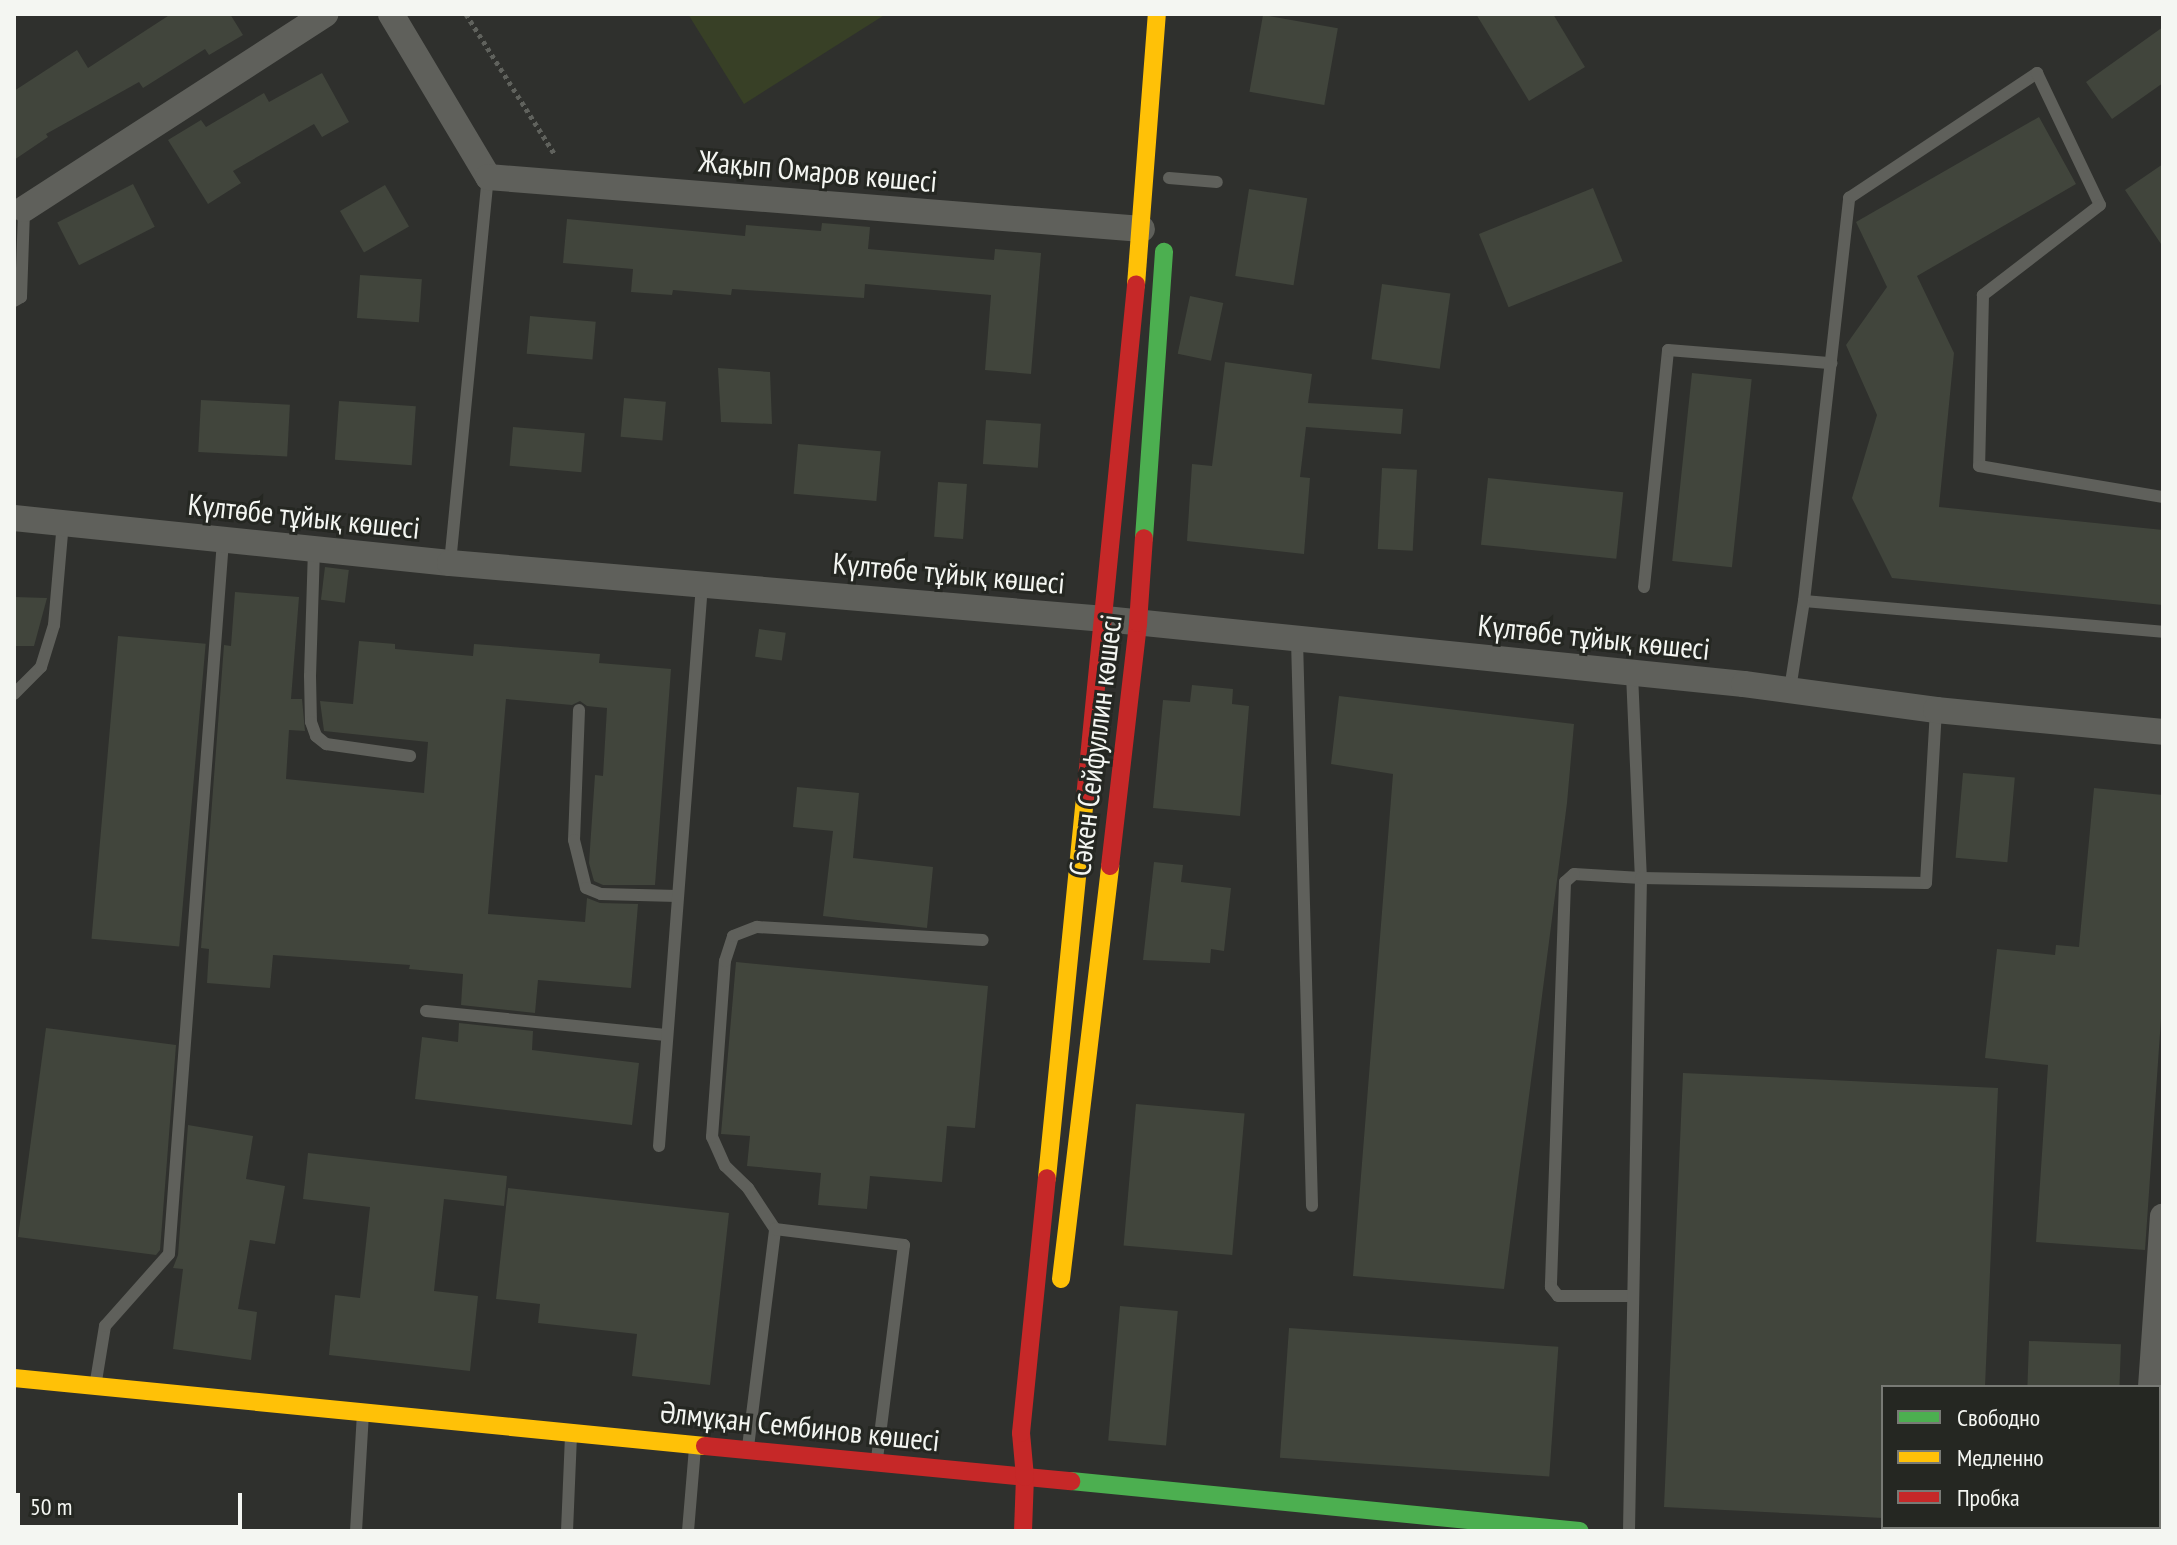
<!DOCTYPE html>
<html>
<head>
<meta charset="utf-8">
<style>
  body { margin:0 }
  #map { position:relative; width:2177px; height:1545px; overflow:hidden; background:#2f302d; font-family:"PT Sans Narrow",sans-serif }
  div>[style] { position:absolute }
  [style*='--x'] { left:calc(var(--x)*1px); top:calc(var(--y)*1px); width:calc(var(--w)*1px); rotate:calc(var(--a)*1deg) }
  .green>* { inset:0; background:#384026 }
  .building>* { inset:0; background:#41453c; transform-origin:0 0 }
  .path>* { height:5px; margin-top:-2.5px; transform-origin:0; background:repeating-linear-gradient(90deg,#60625d 0 4px,transparent 0 8px) }
  .lane>* { height:12px; margin:-6px; padding:0 6px; transform-origin:6px; border-radius:6px; background:#5f605b }
  .street>* { height:26px; margin:-13px; padding:0 13px; transform-origin:13px; border-radius:13px; background:#5f605b }
  .fast>* { height:18px; margin:-9px; padding:0 9px; transform-origin:9px; border-radius:9px; background:#4caf50 }
  .slow>* { height:18px; margin:-9px; padding:0 9px; transform-origin:9px; border-radius:9px; background:#ffc107 }
  .jam>* { height:18px; margin:-9px; padding:0 9px; transform-origin:9px; border-radius:9px; background:#c62828 }
  span { translate:-50% -50%; white-space:nowrap; text-align:center; line-height:1.15; -webkit-text-stroke:6px #252722; paint-order:stroke }
  .street-label { font-size:30px; color:#f4f6f2 }
  .frame { position:absolute; inset:0; border:16px solid #f4f6f2; pointer-events:none }
  .legend { position:absolute; left:1881px; top:1385px; width:280px; height:144px; box-sizing:border-box; background:#252722; border:2px solid #787a75; margin:0; padding:10px 14px; list-style:none; font-size:24px; color:#f4f6f2 }
  .legend li { display:flex; align-items:center; gap:16px; height:40px }
  .legend b { width:40px; border:2px solid #787a75 }
  .scale { position:absolute; left:16px; top:1493px; width:226px; height:36px; box-sizing:border-box; border:4px solid #f4f6f2; border-top:0; padding-left:10px; font-size:24px; line-height:28px; white-space:nowrap; color:#f4f6f2; -webkit-text-stroke:6px #252722; paint-order:stroke }
</style>
</head>
<body>
<div id="map">
  <div class="green">
    <div style="clip-path:polygon(688px 14px,886px 14px,744px 104px)"></div>
  </div>
  <div class="building">
    <div style="clip-path:polygon(171px 14px,230px 14px,243px 35px,209px 55px,205px 49px,143px 88px,139px 82px,46px 134px,48px 137px,14px 160px,14px 91px,77px 50px,88px 68px)"></div>
    <div style="clip-path:polygon(1476px 14px,1553px 14px,1585px 67px,1529px 101px)"></div>
    <div style="left:1263px;top:15px;width:76px;height:78px;rotate:10deg"></div>
    <div style="clip-path:polygon(2163px 27px,2163px 83px,2112px 119px,2086px 82px)"></div>
    <div style="clip-path:polygon(322px 73px,349px 122px,322px 137px,314px 124px,233px 171px,241px 183px,208px 204px,168px 140px,201px 120px,206px 127px,264px 93px,269px 102px)"></div>
    <div style="clip-path:polygon(2039px 117px,2076px 184px,1917px 276px,1954px 353px,1939px 507px,2163px 530px,2163px 605px,1892px 578px,1852px 498px,1877px 415px,1846px 345px,1887px 287px,1856px 222px)"></div>
    <div style="clip-path:polygon(2163px 164px,2163px 247px,2125px 190px)"></div>
    <div style="left:133px;top:184px;width:48px;height:85px;rotate:63deg"></div>
    <div style="left:385px;top:185px;width:48px;height:52px;rotate:60deg"></div>
    <div style="left:1593px;top:188px;width:79px;height:123px;rotate:68deg"></div>
    <div style="left:1249px;top:189px;width:59px;height:88px;rotate:9deg"></div>
    <div style="clip-path:polygon(567px 219px,745px 236px,746px 225px,821px 231px,822px 223px,870px 227px,868px 249px,994px 260px,995px 249px,1041px 253px,1031px 374px,985px 370px,991px 295px,865px 284px,864px 298px,732px 289px,731px 295px,673px 290px,672px 295px,631px 292px,633px 269px,563px 263px)"></div>
    <div style="left:360px;top:275px;width:62px;height:43px;rotate:4deg"></div>
    <div style="left:1382px;top:284px;width:69px;height:76px;rotate:8deg"></div>
    <div style="left:1190px;top:296px;width:34px;height:59px;rotate:12deg"></div>
    <div style="left:530px;top:316px;width:66px;height:38px;rotate:5deg"></div>
    <div style="clip-path:polygon(1225px 362px,1312px 374px,1308px 403px,1403px 409px,1401px 434px,1306px 427px,1300px 477px,1310px 478px,1304px 554px,1187px 541px,1192px 464px,1212px 466px)"></div>
    <div style="clip-path:polygon(718px 368px,770px 372px,772px 424px,721px 422px)"></div>
    <div style="left:1692px;top:373px;width:60px;height:189px;rotate:6deg"></div>
    <div style="left:624px;top:398px;width:42px;height:39px;rotate:5deg"></div>
    <div style="left:201px;top:400px;width:89px;height:52px;rotate:3deg"></div>
    <div style="left:339px;top:401px;width:77px;height:59px;rotate:4deg"></div>
    <div style="left:986px;top:420px;width:55px;height:44px;rotate:4deg"></div>
    <div style="left:513px;top:427px;width:72px;height:39px;rotate:5deg"></div>
    <div style="left:798px;top:444px;width:83px;height:50px;rotate:5deg"></div>
    <div style="left:1382px;top:468px;width:35px;height:81px;rotate:3deg"></div>
    <div style="left:1488px;top:478px;width:136px;height:67px;rotate:6deg"></div>
    <div style="left:938px;top:482px;width:29px;height:55px;rotate:4deg"></div>
    <div style="left:325px;top:567px;width:24px;height:33px;rotate:7deg"></div>
    <div style="clip-path:polygon(235px 592px,299px 597px,291px 699px,302px 699px,305px 731px,289px 730px,286px 779px,424px 793px,428px 742px,324px 731px,320px 701px,353px 704px,359px 641px,395px 644px,395px 649px,473px 656px,474px 644px,600px 654px,599px 663px,671px 669px,655px 885px,603px 885px,594px 881px,589px 863px,595px 775px,603px 776px,607px 708px,587px 706px,580px 701px,572px 705px,506px 699px,488px 914px,585px 922px,587px 898px,600px 903px,638px 904px,631px 988px,538px 980px,535px 1013px,461px 1005px,463px 974px,409px 969px,410px 965px,273px 955px,270px 988px,207px 983px,209px 949px,201px 948px,224px 645px,231px 646px)"></div>
    <div style="clip-path:polygon(14px 597px,47px 598px,34px 646px,14px 646px)"></div>
    <div style="left:759px;top:629px;width:27px;height:28px;rotate:8deg"></div>
    <div style="left:118px;top:636px;width:88px;height:304px;rotate:5deg"></div>
    <div style="clip-path:polygon(1192px 685px,1233px 689px,1232px 704px,1249px 706px,1240px 816px,1153px 808px,1163px 700px,1190px 702px)"></div>
    <div style="clip-path:polygon(1339px 696px,1574px 724px,1567px 803px,1504px 1289px,1353px 1276px,1393px 774px,1331px 764px)"></div>
    <div style="left:1963px;top:773px;width:52px;height:85px;rotate:5deg"></div>
    <div style="clip-path:polygon(797px 787px,859px 793px,853px 858px,933px 867px,927px 928px,823px 916px,833px 831px,793px 827px)"></div>
    <div style="clip-path:polygon(2094px 788px,2163px 795px,2163px 990px,2145px 1250px,2036px 1242px,2048px 1065px,1985px 1058px,1997px 949px,2055px 955px,2056px 945px,2079px 947px)"></div>
    <div style="clip-path:polygon(1154px 862px,1183px 865px,1181px 882px,1231px 888px,1224px 951px,1211px 949px,1210px 963px,1143px 960px)"></div>
    <div style="clip-path:polygon(736px 962px,988px 986px,975px 1128px,947px 1126px,942px 1182px,870px 1176px,867px 1209px,818px 1205px,821px 1173px,747px 1166px,750px 1136px,721px 1134px)"></div>
    <div style="clip-path:polygon(459px 1023px,533px 1031px,532px 1050px,639px 1063px,632px 1125px,415px 1099px,422px 1037px,458px 1042px)"></div>
    <div style="clip-path:polygon(46px 1028px,176px 1045px,160px 1250px,156px 1255px,18px 1237px)"></div>
    <div style="clip-path:polygon(1683px 1073px,1998px 1088px,1985px 1387px,1883px 1387px,1883px 1518px,1664px 1507px)"></div>
    <div style="left:1136px;top:1104px;width:109px;height:142px;rotate:5deg"></div>
    <div style="clip-path:polygon(188px 1125px,253px 1136px,246px 1179px,285px 1186px,275px 1244px,250px 1240px,238px 1309px,257px 1312px,251px 1360px,173px 1349px,183px 1269px,173px 1268px,178px 1255px)"></div>
    <div style="clip-path:polygon(308px 1153px,507px 1176px,504px 1206px,444px 1199px,434px 1291px,478px 1296px,470px 1371px,329px 1355px,335px 1295px,360px 1298px,370px 1207px,303px 1199px)"></div>
    <div style="clip-path:polygon(508px 1188px,729px 1213px,710px 1385px,632px 1376px,637px 1334px,538px 1323px,540px 1304px,496px 1299px)"></div>
    <div style="left:1120px;top:1306px;width:58px;height:135px;rotate:5deg"></div>
    <div style="left:1289px;top:1328px;width:270px;height:130px;rotate:4deg"></div>
    <div style="left:2029px;top:1341px;width:92px;height:46px;rotate:2deg"></div>
  </div>
  <div class="path">
    <div style="--x:466;--y:14;--w:167;--a:57.7"></div>
  </div>
  <div class="lane">
    <div style="--x:1169;--y:178;--w:48;--a:4.8"></div>
    <div style="--x:14;--y:301;--w:8;--a:-30"></div>
    <div style="--x:21;--y:297;--w:88;--a:-88"></div>
    <div style="--x:314;--y:549;--w:127;--a:91.8"></div>
    <div style="--x:310;--y:676;--w:46;--a:88.8"></div>
    <div style="--x:311;--y:722;--w:15;--a:70"></div>
    <div style="--x:316;--y:736;--w:13;--a:39"></div>
    <div style="--x:326;--y:744;--w:85;--a:8.1"></div>
    <div style="--x:450;--y:563;--w:388;--a:-84.4"></div>
    <div style="--x:1644;--y:587;--w:238;--a:-84.2"></div>
    <div style="--x:1668;--y:350;--w:164;--a:4.6"></div>
    <div style="--x:1804;--y:601;--w:360;--a:4.9"></div>
    <div style="--x:1297;--y:640;--w:566;--a:88.48"></div>
    <div style="--x:1632;--y:674;--w:204;--a:87.5"></div>
    <div style="--x:1641;--y:878;--w:67;--a:-176.6"></div>
    <div style="--x:1574;--y:874;--w:12;--a:138"></div>
    <div style="--x:1565;--y:882;--w:405;--a:92"></div>
    <div style="--x:1551;--y:1287;--w:11;--a:52"></div>
    <div style="--x:1558;--y:1296;--w:75;--a:0"></div>
    <div style="--x:1790;--y:689;--w:89;--a:-81"></div>
    <div style="--x:1804;--y:601;--w:406;--a:-83.6"></div>
    <div style="--x:1849;--y:198;--w:226;--a:-33.6"></div>
    <div style="--x:2037;--y:73;--w:146;--a:64.5"></div>
    <div style="--x:2100;--y:205;--w:148;--a:142.4"></div>
    <div style="--x:1983;--y:295;--w:171;--a:91.3"></div>
    <div style="--x:1979;--y:466;--w:187;--a:9.6"></div>
    <div style="--x:14;--y:694;--w:38;--a:-45"></div>
    <div style="--x:41;--y:667;--w:44;--a:-72.8"></div>
    <div style="--x:54;--y:625;--w:102;--a:-85"></div>
    <div style="--x:579;--y:710;--w:130;--a:92.2"></div>
    <div style="--x:574;--y:840;--w:49;--a:76"></div>
    <div style="--x:586;--y:888;--w:16;--a:22"></div>
    <div style="--x:601;--y:894;--w:76;--a:1.5"></div>
    <div style="--x:426;--y:1011;--w:241;--a:5.7"></div>
    <div style="--x:659;--y:1146;--w:564;--a:-85.62"></div>
    <div style="--x:775;--y:1229;--w:49;--a:-123.4"></div>
    <div style="--x:748;--y:1188;--w:32;--a:-136"></div>
    <div style="--x:725;--y:1166;--w:32;--a:-114"></div>
    <div style="--x:712;--y:1137;--w:176;--a:-85.8"></div>
    <div style="--x:725;--y:961;--w:26;--a:-72"></div>
    <div style="--x:733;--y:936;--w:26;--a:-21"></div>
    <div style="--x:757;--y:927;--w:226;--a:3.3"></div>
    <div style="--x:96;--y:1381;--w:56;--a:-80.7"></div>
    <div style="--x:105;--y:1326;--w:96;--a:-48.4"></div>
    <div style="--x:169;--y:1254;--w:716;--a:-85.67"></div>
    <div style="--x:748;--y:1447;--w:220;--a:-82.9"></div>
    <div style="--x:775;--y:1229;--w:130;--a:7.1"></div>
    <div style="--x:904;--y:1245;--w:216;--a:97.2"></div>
    <div style="--x:356;--y:1531;--w:117;--a:-86.6"></div>
    <div style="--x:567;--y:1531;--w:96;--a:-87.6"></div>
    <div style="--x:688;--y:1531;--w:84;--a:-85.2"></div>
    <div style="--x:1629;--y:1531;--w:653;--a:-88.95"></div>
    <div style="--x:1641;--y:878;--w:285;--a:1"></div>
    <div style="--x:1926;--y:883;--w:173;--a:-86.7"></div>
  </div>
  <div class="street">
    <div style="--x:391;--y:14;--w:190;--a:59.2"></div>
    <div style="--x:488;--y:177;--w:656;--a:4.55"></div>
    <div style="--x:24;--y:209;--w:359;--a:-32.9"></div>
    <div style="--x:14;--y:518;--w:438;--a:5.9"></div>
    <div style="--x:450;--y:563;--w:657;--a:4.89"></div>
    <div style="--x:1105;--y:619;--w:642;--a:5.81"></div>
    <div style="--x:1744;--y:684;--w:194;--a:7.7"></div>
    <div style="--x:1936;--y:710;--w:228;--a:5.5"></div>
    <div style="--x:2151;--y:1387;--w:171;--a:-86"></div>
    <div style="--x:2141;--y:1531;--w:4;--a:-90"></div>
  </div>
  <div class="fast">
    <div style="--x:1144;--y:538;--w:287;--a:-86"></div>
    <div style="--x:1071;--y:1481;--w:511;--a:5.61"></div>
  </div>
  <div class="slow">
    <div style="--x:1136;--y:285;--w:272;--a:-85.6"></div>
    <div style="--x:1047;--y:1178;--w:382;--a:-84.3"></div>
    <div style="--x:1061;--y:1279;--w:416;--a:-83.2"></div>
    <div style="--x:14;--y:1378;--w:694;--a:5.62"></div>
  </div>
  <div class="jam">
    <div style="--x:1085;--y:798;--w:516;--a:-84.32"></div>
    <div style="--x:1110;--y:866;--w:245;--a:-83.4"></div>
    <div style="--x:1138;--y:623;--w:85;--a:-86"></div>
    <div style="--x:705;--y:1446;--w:368;--a:5.5"></div>
    <div style="--x:1023;--y:1531;--w:54;--a:-87.9"></div>
    <div style="--x:1025;--y:1477;--w:44;--a:-95.2"></div>
    <div style="--x:1021;--y:1433;--w:256;--a:-84.2"></div>
  </div>
  <div class="street-label">
    <span style="left:818px;top:171px;rotate:5deg">Жақып Омаров көшесі</span>
    <span style="left:304px;top:516px;rotate:6deg">Күлтөбе тұйық көшесі</span>
    <span style="left:949px;top:573px;rotate:5deg">Күлтөбе тұйық көшесі</span>
    <span style="left:1594px;top:637px;rotate:6deg">Күлтөбе тұйық көшесі</span>
    <span style="left:1095px;top:745px;rotate:-83deg">Сәкен Сейфуллин көшесі</span>
    <span style="left:800px;top:1426px;rotate:6deg">Әлмұқан Сембинов көшесі</span>
  </div>
  <div class="frame"></div>
  <ul class="legend">
  <li><b style="height:10px;background:#4caf50"></b>Свободно</li>
  <li><b style="height:10px;background:#ffc107"></b>Медленно</li>
  <li><b style="height:10px;background:#c62828"></b>Пробка</li>
  </ul>
  <div class="scale">50 m</div>
</div>
</body>
</html>
